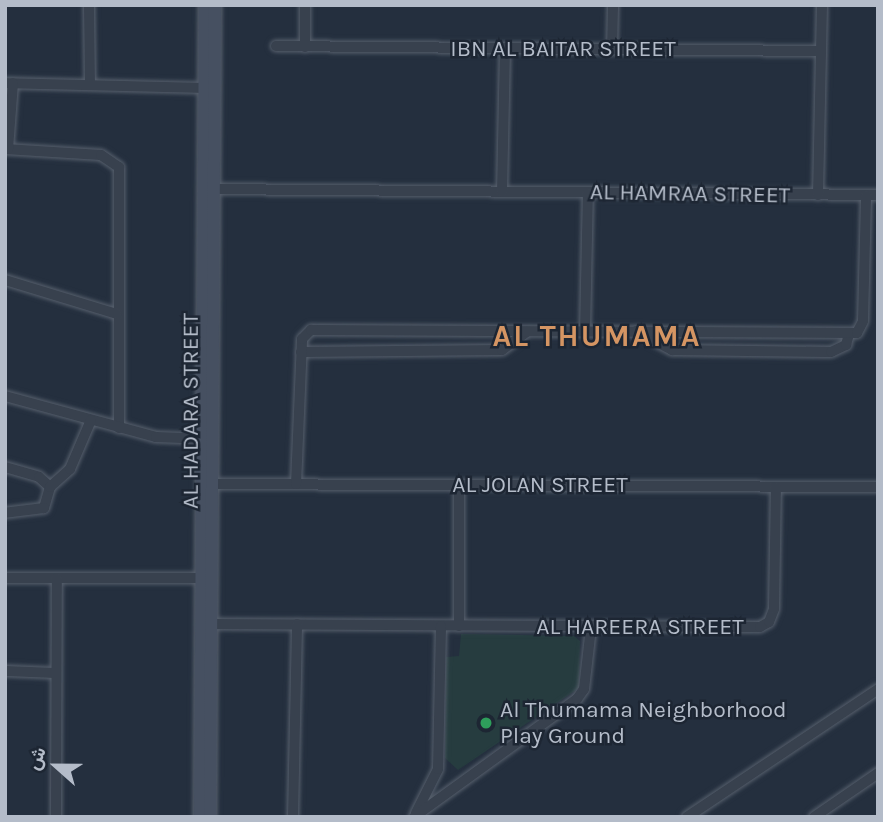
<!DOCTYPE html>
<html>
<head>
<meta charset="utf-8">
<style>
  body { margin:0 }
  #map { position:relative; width:883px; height:822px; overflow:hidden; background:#242f3e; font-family:Karla,Vazirmatn,sans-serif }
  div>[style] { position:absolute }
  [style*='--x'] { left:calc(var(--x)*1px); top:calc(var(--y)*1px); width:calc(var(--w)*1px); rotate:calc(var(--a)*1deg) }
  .green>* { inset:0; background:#263c3f }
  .roads { filter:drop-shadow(0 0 2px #565f6c) drop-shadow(0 0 2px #565f6c) }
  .street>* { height:10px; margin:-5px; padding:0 5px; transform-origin:5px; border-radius:5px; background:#38414e }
  .secondary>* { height:12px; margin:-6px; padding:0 6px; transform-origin:6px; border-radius:6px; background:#465061 }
  .dots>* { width:19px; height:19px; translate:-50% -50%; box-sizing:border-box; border:4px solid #1d2633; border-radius:50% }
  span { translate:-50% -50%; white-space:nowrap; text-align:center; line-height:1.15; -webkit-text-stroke:5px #1d2633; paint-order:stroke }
  .street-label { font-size:23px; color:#b4bcc9 }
  .poi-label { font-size:23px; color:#b4bcc9 }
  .left { translate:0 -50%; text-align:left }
  .district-label { font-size:30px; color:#d59563; font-weight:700; letter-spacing:2px }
  .frame { position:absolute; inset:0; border:7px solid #b4bcc9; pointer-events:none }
  .north { position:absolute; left:21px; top:731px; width:70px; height:70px; -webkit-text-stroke:5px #1d2633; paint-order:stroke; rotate:291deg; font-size:19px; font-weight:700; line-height:28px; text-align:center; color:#b4bcc9 }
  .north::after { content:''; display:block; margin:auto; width:24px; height:32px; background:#b4bcc9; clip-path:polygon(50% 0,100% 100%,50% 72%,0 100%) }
</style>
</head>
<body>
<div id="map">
  <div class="green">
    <div style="clip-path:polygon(461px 634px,574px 636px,580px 641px,579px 688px,458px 770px,445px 758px,446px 657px,459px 656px)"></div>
  </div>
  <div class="roads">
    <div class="street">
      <div style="--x:89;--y:5;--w:80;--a:89.3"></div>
      <div style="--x:305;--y:5;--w:42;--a:90"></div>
      <div style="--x:276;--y:46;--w:545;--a:0.53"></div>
      <div style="--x:612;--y:50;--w:45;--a:-88.7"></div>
      <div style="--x:5;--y:83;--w:206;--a:1.4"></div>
      <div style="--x:5;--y:149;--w:96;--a:3.6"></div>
      <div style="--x:101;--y:155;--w:22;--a:34"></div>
      <div style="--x:119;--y:167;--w:261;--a:90"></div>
      <div style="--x:8;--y:149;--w:66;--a:-85.7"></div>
      <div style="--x:210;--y:189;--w:668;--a:0.51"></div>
      <div style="--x:502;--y:192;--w:143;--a:-88.8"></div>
      <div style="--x:818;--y:195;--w:190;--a:-88.8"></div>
      <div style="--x:5;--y:280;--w:117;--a:16.9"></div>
      <div style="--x:636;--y:331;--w:41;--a:27.8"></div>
      <div style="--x:672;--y:350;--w:159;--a:0.7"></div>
      <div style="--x:831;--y:352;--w:17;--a:-25"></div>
      <div style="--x:846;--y:345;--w:11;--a:-75"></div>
      <div style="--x:585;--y:332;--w:139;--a:-88.8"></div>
      <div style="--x:301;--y:352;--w:201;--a:-0.6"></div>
      <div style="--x:502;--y:350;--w:31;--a:-36"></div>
      <div style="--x:5;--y:396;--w:156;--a:15.2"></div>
      <div style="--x:156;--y:437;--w:52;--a:2.2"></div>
      <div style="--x:5;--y:467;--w:35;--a:16"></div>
      <div style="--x:39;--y:477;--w:15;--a:42"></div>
      <div style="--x:50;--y:487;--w:22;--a:106"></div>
      <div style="--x:44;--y:508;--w:39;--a:173"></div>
      <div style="--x:206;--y:484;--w:672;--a:0.26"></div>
      <div style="--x:296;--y:484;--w:145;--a:-87.6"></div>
      <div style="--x:302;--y:339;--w:13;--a:-45"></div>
      <div style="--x:311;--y:330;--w:546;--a:0.31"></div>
      <div style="--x:857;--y:333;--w:13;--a:-63"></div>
      <div style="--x:863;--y:321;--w:126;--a:-88.6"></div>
      <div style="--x:50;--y:487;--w:27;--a:-42"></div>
      <div style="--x:70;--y:469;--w:53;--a:-66.8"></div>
      <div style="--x:5;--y:578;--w:202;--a:0"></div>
      <div style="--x:205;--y:624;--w:555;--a:0.31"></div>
      <div style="--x:760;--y:627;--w:10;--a:-29"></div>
      <div style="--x:769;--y:622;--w:14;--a:-69"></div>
      <div style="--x:774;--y:609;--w:122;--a:-89.1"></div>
      <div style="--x:459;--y:626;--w:141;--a:-90"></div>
      <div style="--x:5;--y:671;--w:51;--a:2.2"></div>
      <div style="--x:416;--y:813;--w:49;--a:-63.4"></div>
      <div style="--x:438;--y:769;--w:143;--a:-88.8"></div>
      <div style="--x:56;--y:817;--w:239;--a:-89.8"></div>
      <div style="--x:293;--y:817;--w:193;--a:-88.8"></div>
      <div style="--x:414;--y:817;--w:201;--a:-35.9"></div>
      <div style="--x:577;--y:699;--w:12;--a:-55"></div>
      <div style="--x:584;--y:689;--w:61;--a:-83.5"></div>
      <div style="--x:687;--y:817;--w:230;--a:-33.8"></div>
      <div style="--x:814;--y:817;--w:78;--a:-34.5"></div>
    </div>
    <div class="secondary">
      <div style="--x:200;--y:817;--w:812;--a:-89.65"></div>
      <div style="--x:210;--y:817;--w:812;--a:-89.65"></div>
    </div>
  </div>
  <div class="dots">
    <div style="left:486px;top:723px;background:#2e9e5b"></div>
  </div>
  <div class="street-label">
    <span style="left:563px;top:49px">IBN AL BAITAR STREET</span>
    <span style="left:690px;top:194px;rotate:1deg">AL HAMRAA STREET</span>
    <span style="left:191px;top:411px;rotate:-90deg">AL HADARA STREET</span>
    <span style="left:540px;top:485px">AL JOLAN STREET</span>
    <span style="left:640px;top:627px">AL HAREERA STREET</span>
  </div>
  <div class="poi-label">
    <span class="left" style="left:500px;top:723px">Al Thumama Neighborhood<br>Play Ground</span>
  </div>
  <div class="district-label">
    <span style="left:597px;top:336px">AL THUMAMA</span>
  </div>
  <div class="frame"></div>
  <div class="north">ش</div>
</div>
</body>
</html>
